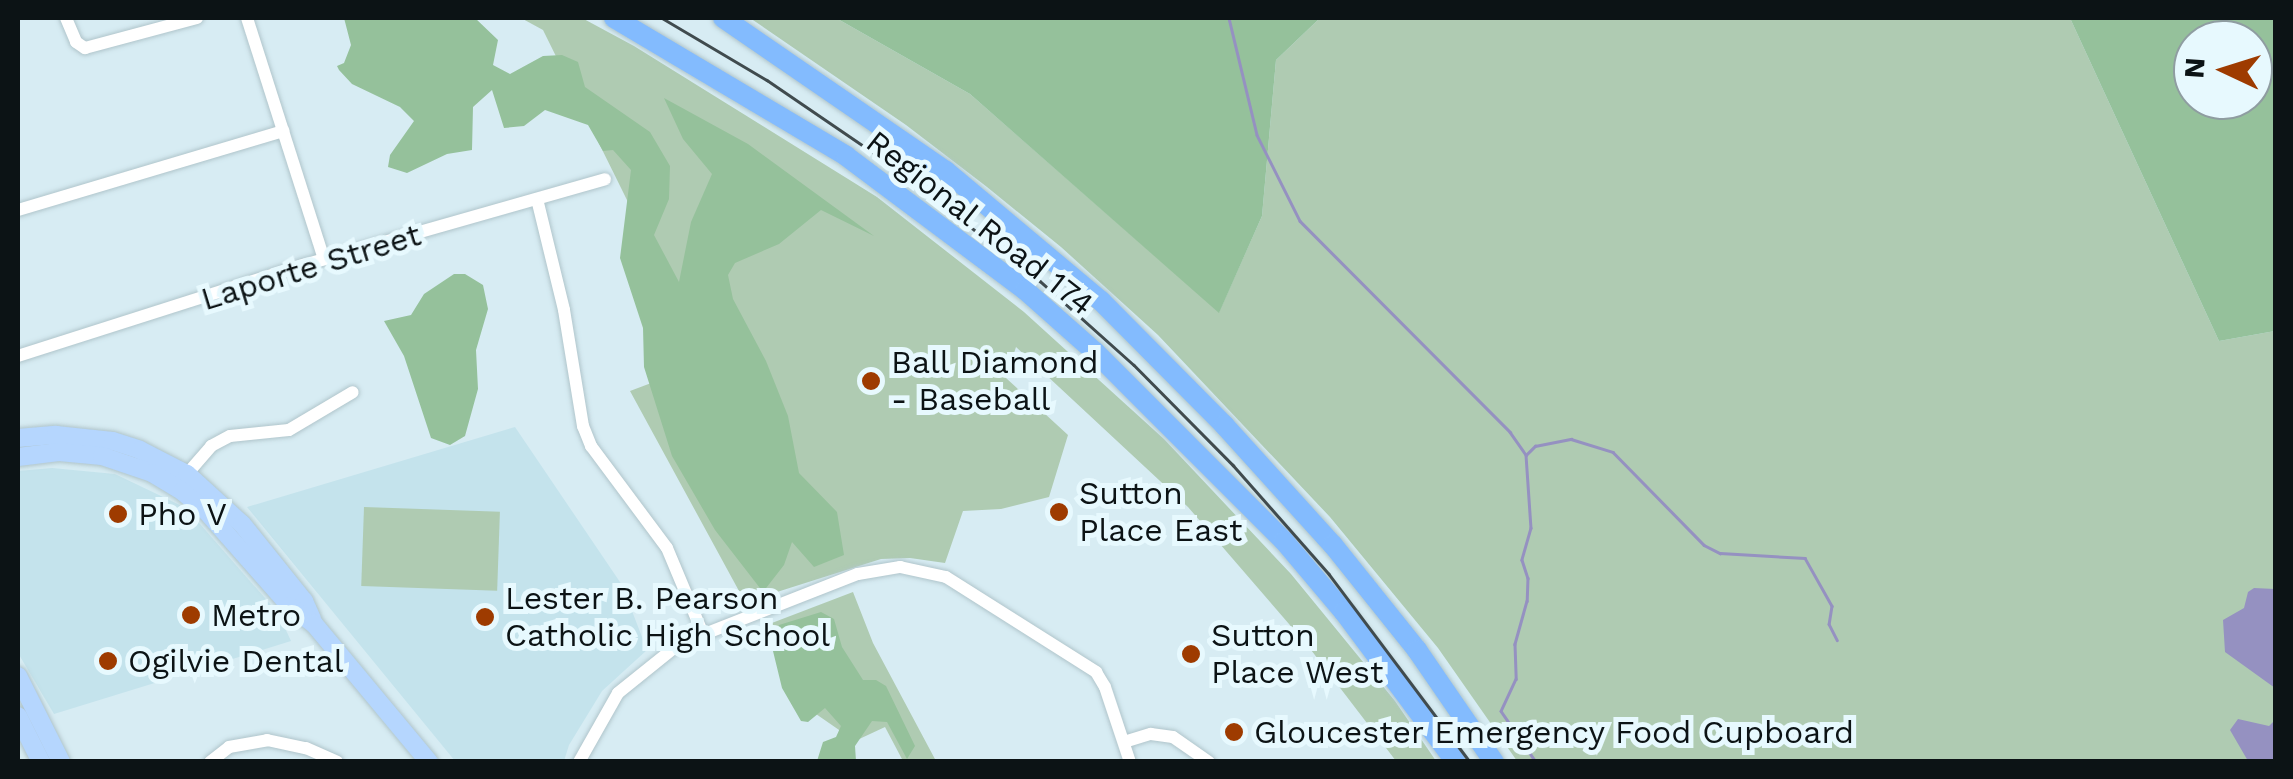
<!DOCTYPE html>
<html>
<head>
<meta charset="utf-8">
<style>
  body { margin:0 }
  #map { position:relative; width:2293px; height:779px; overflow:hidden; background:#d7ecf3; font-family:"Work Sans",sans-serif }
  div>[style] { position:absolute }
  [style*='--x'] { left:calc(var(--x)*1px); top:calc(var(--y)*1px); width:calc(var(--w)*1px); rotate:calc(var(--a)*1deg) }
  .built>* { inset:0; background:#c4e3ec }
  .green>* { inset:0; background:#afcbb2; transform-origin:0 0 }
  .forest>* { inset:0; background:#95c19b }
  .water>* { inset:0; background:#9591c1 }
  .stream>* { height:2.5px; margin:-1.25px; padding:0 1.25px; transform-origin:1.25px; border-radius:1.25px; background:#9591c1 }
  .roads { filter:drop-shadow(0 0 2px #b0c5cb) drop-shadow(0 0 2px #b0c5cb) }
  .minor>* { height:12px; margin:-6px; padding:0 6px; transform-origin:6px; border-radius:6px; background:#fff }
  .major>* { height:18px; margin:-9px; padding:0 9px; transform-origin:9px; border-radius:9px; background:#b5d6fe }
  .highway>* { height:20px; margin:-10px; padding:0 10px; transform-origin:10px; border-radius:10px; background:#83bbfe }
  .tram>* { height:2.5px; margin:-1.25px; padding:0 1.25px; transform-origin:1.25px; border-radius:1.25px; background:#404b4e }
  .dots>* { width:28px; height:28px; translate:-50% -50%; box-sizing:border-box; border:5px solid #e7f9fe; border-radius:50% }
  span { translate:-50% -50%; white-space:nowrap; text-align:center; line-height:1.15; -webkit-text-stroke:10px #e7f9fe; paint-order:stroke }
  .street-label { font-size:32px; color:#0c1315 }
  .poi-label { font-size:32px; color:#0c1315 }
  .left { translate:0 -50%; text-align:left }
  .frame { position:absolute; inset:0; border:20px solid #0c1315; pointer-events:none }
  .north { position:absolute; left:2173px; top:20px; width:100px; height:100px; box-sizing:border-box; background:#e7f9fe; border:2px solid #8f9da1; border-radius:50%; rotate:274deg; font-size:28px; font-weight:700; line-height:40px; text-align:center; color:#0c1315 }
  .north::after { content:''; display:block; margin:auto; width:35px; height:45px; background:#9e3b00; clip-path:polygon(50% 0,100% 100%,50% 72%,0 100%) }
</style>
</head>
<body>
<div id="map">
  <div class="built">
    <div style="clip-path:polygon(515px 427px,622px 585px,647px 650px,602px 691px,569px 745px,564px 761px,455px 761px,247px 507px)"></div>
    <div style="clip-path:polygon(52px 468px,115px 474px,186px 508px,278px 613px,291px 641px,54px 714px,18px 653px,18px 471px)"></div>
  </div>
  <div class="green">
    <div style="clip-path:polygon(521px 18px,582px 18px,634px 46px,877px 197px,1024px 312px,1164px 439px,1291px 574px,1395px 701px,1436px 761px,1396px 761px,1308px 646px,1188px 507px,1016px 347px,1006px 378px,1068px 435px,1049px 497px,1001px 509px,963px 511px,945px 563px,910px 558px,881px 559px,745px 602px,630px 391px,707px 362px,543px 30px)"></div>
    <div style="clip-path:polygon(750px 18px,836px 18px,970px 94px,1219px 312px,1262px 216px,1276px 60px,1320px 18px,2070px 18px,2219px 341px,2275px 331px,2275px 761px,1517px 761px,1438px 648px,1330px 517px,1158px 335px,1061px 247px,987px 187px,906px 125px)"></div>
    <div style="left:364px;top:507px;width:136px;height:79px;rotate:2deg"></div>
    <div style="clip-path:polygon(853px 592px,873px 643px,936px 761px,903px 761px,885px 727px,855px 741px,803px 705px,764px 626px)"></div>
  </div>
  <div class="forest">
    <div style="clip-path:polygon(344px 18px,475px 18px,498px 40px,493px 65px,510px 74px,543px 56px,562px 55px,578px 62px,585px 87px,650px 132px,670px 166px,669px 199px,654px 235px,679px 282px,691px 222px,712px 174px,683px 139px,664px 98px,748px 144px,874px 236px,821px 210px,779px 244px,735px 263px,728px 275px,733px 299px,766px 361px,788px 416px,799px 473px,837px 512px,844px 555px,814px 567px,792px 542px,784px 565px,763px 592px,715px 530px,672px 456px,644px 367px,643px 328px,620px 258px,631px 170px,613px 150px,603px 151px,588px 125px,545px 110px,524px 126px,504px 128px,492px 90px,473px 107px,472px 150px,447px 154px,407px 173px,388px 167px,390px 155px,414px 121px,400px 107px,352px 84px,339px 70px,337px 66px,344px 63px,351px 45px)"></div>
    <div style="clip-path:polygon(836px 18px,1320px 18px,1276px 60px,1262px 216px,1219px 313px,970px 94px)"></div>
    <div style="clip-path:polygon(evenodd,2070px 18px,2275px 18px,2275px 331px,2219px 341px,2070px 18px,2193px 40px,2253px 40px,2253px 100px,2193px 100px,2193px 40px)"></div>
    <div style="clip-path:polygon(454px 274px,465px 274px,483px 285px,488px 309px,476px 350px,478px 389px,465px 436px,450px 445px,431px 438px,404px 356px,384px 321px,411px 315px,424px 294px)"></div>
    <div style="clip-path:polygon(821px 612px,834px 619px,842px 647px,863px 680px,876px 680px,886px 686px,915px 746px,907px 759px,887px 722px,872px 721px,855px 746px,856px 761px,817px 761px,823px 742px,836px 737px,841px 726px,825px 708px,808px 722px,801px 721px,782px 688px,772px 647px,779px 625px)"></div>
  </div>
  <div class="water">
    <div style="clip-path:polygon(2254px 588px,2275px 589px,2275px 688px,2225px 652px,2223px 620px,2244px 608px,2248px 592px)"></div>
    <div style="clip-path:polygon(2238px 719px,2269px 726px,2275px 720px,2275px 761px,2248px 761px,2230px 730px)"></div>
  </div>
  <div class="stream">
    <div style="--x:1229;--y:18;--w:120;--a:76.5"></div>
    <div style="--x:1257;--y:135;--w:96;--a:63.4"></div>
    <div style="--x:1300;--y:221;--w:298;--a:45.1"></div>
    <div style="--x:1510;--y:432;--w:28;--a:55"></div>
    <div style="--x:1526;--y:455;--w:73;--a:86.1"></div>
    <div style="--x:1531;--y:528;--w:33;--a:106"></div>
    <div style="--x:1522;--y:560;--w:19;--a:72"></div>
    <div style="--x:1528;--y:578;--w:23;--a:92"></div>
    <div style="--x:1527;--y:601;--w:45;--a:105.6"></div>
    <div style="--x:1515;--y:644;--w:35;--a:88"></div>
    <div style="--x:1516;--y:679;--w:35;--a:115"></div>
    <div style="--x:1501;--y:711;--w:62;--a:55.5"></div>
    <div style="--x:1526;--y:455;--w:13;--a:-45"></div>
    <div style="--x:1535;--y:446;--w:37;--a:-11"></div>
    <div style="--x:1571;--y:439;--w:44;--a:17.2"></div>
    <div style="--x:1613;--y:452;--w:130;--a:45.6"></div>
    <div style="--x:1704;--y:545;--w:18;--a:27"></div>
    <div style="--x:1720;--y:553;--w:85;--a:3.4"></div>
    <div style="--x:1805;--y:558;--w:55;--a:60.6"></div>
    <div style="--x:1832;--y:606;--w:18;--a:99"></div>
    <div style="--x:1829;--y:624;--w:18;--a:63"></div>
  </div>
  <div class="roads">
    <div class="minor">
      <div style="--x:66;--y:18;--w:26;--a:67"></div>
      <div style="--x:76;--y:42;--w:11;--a:34"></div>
      <div style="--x:85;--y:48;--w:116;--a:-15"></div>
      <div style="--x:247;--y:18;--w:253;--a:72.3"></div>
      <div style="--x:537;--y:199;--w:114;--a:76.3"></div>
      <div style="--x:564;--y:310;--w:118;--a:80.7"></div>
      <div style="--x:583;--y:426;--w:22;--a:68"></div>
      <div style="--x:591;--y:446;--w:127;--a:53.3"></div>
      <div style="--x:667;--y:548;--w:93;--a:67.3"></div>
      <div style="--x:18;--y:210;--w:277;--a:-16.6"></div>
      <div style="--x:18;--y:356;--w:300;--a:-17.7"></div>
      <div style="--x:304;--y:265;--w:313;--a:-15.9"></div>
      <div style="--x:187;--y:474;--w:37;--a:-49"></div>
      <div style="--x:211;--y:446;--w:21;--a:-28"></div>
      <div style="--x:230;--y:436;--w:59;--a:-5.8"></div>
      <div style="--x:289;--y:430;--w:74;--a:-30.7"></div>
      <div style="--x:1124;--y:742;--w:28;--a:-17"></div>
      <div style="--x:1151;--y:734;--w:22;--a:8"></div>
      <div style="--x:1173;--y:737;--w:44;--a:34.8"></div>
      <div style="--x:210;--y:762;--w:24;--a:-38"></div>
      <div style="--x:229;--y:747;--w:39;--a:-10"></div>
      <div style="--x:267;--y:740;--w:40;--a:12"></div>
      <div style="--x:306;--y:748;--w:34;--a:24"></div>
      <div style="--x:579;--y:762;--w:79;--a:-60.5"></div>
      <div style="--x:618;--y:693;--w:78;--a:-38.8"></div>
      <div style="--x:679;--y:644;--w:192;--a:-21.4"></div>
      <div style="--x:858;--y:574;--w:43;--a:-9.5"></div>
      <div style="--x:900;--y:567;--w:47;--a:12.3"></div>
      <div style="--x:946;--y:577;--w:178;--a:32.3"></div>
      <div style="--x:1096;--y:672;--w:17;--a:59"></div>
      <div style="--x:1105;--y:687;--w:79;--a:71.6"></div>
    </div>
    <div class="major">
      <div style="--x:18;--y:438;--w:38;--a:-5"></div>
      <div style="--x:56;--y:435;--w:57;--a:6"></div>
      <div style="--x:113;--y:441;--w:28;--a:18"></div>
      <div style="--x:140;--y:450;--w:53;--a:27.1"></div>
      <div style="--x:187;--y:474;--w:74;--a:42.3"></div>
      <div style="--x:242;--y:524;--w:99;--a:51.2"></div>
      <div style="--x:304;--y:601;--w:20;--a:66"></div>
      <div style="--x:18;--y:457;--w:41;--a:-7"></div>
      <div style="--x:59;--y:452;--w:43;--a:5.3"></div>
      <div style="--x:102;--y:456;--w:53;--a:18.8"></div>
      <div style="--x:152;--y:473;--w:35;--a:31"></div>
      <div style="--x:182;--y:491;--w:33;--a:40"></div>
      <div style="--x:207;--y:512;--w:125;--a:48.6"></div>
      <div style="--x:290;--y:606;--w:30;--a:37"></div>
      <div style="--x:314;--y:624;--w:180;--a:50.2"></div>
      <div style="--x:18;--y:676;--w:96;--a:63.4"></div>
      <div style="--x:18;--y:716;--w:51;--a:63.4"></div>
    </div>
    <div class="highway">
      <div style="--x:614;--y:18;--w:270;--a:30.7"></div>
      <div style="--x:846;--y:156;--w:224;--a:36.8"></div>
      <div style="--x:1025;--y:290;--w:94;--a:41.5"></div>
      <div style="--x:1095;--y:352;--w:267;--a:45"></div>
      <div style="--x:1284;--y:541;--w:93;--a:49.8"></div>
      <div style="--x:1344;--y:612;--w:187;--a:53.3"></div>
      <div style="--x:723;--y:18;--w:270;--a:34.5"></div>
      <div style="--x:946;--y:171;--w:202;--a:40"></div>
      <div style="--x:1101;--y:301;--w:175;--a:45.2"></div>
      <div style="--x:1224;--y:425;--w:162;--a:47.8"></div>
      <div style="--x:1333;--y:545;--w:134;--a:51.3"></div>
      <div style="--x:1417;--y:650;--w:136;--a:55.5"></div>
    </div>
  </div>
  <div class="tram">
    <div style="--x:662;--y:18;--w:122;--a:30.6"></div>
    <div style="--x:767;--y:80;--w:149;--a:34.3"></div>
    <div style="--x:890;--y:164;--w:190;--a:38"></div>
    <div style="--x:1040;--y:281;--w:126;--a:41.8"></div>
    <div style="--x:1134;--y:365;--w:141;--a:45.3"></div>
    <div style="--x:1233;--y:465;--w:145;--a:48.6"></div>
    <div style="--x:1329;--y:574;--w:235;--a:53.1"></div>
  </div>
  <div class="dots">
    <div style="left:871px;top:381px;background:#9e3b00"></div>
    <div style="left:1059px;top:512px;background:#9e3b00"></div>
    <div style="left:118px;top:514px;background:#9e3b00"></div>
    <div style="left:191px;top:615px;background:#9e3b00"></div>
    <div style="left:485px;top:617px;background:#9e3b00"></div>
    <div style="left:1191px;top:654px;background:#9e3b00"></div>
    <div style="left:108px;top:661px;background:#9e3b00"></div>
    <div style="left:1234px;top:732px;background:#9e3b00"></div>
  </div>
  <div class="street-label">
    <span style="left:980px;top:223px;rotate:38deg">Regional Road 174</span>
    <span style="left:311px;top:267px;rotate:-17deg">Laporte Street</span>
  </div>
  <div class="poi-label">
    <span class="left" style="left:891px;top:381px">Ball Diamond<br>- Baseball</span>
    <span class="left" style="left:1079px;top:512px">Sutton<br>Place East</span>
    <span class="left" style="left:138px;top:514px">Pho V</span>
    <span class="left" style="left:505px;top:617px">Lester B. Pearson<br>Catholic High School</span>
    <span class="left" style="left:211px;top:615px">Metro</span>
    <span class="left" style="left:1211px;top:654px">Sutton<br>Place West</span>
    <span class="left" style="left:128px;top:661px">Ogilvie Dental</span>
    <span class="left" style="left:1254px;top:732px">Gloucester Emergency Food Cupboard</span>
  </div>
  <div class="frame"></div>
  <div class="north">N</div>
</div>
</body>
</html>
